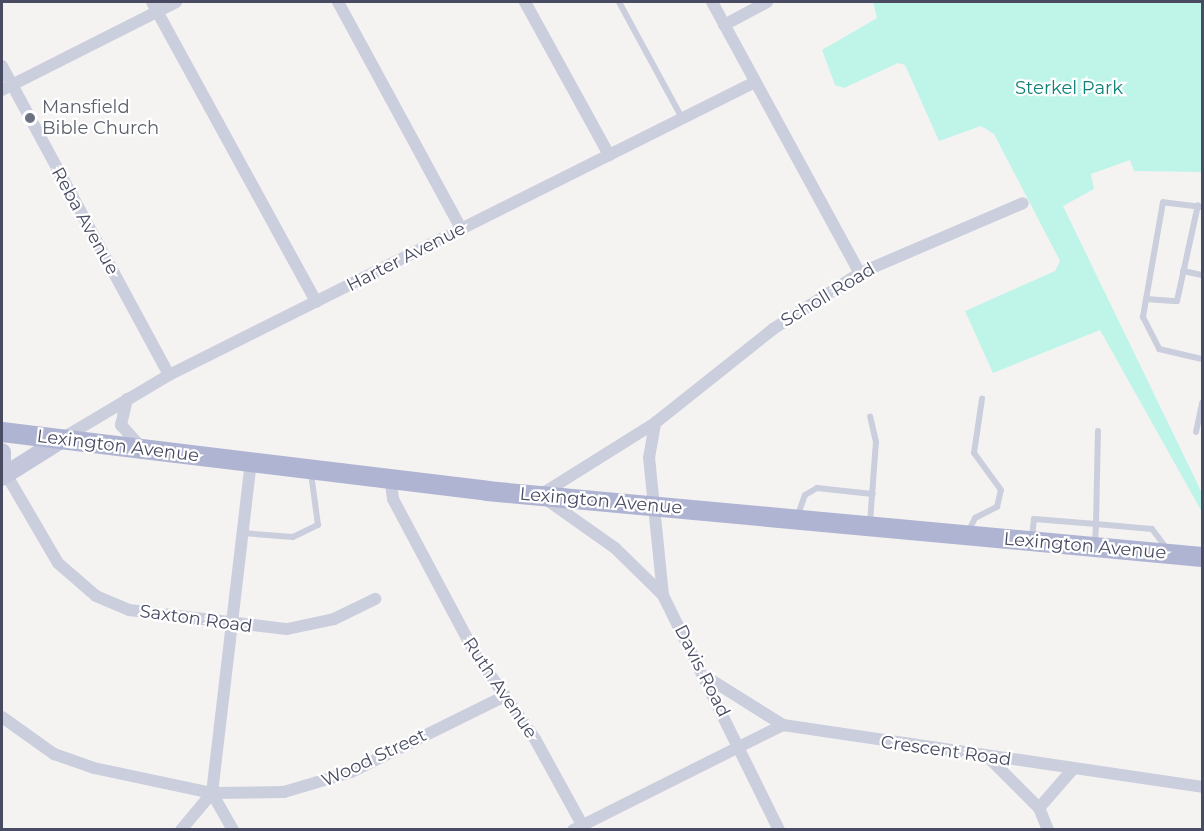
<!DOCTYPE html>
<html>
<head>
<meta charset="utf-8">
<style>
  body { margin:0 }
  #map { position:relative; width:1204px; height:831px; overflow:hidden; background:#f5f3f2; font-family:Montserrat,sans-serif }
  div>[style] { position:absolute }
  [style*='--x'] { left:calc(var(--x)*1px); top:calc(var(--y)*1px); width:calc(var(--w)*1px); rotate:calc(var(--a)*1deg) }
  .green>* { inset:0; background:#bff4e9 }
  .lane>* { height:6px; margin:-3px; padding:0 3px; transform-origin:3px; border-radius:3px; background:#cbcedd }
  .street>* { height:12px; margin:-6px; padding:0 6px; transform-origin:6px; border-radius:6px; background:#cbcedd }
  .secondary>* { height:18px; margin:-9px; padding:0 9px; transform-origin:9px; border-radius:9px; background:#c4c6dc }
  .primary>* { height:20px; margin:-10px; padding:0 10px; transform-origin:10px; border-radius:10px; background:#b0b4d3 }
  .dots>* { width:16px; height:16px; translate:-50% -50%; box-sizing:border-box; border:3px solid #fff; border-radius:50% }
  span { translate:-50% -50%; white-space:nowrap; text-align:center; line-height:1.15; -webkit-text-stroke:4.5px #fff; paint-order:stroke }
  .park-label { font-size:18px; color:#0f8176 }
  .worship-label { font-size:18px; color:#5b616d }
  .left { translate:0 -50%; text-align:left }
  .street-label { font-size:18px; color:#484b62 }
  .frame { position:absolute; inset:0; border:3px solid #484b62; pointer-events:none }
</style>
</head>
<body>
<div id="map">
  <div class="green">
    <div style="clip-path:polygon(873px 2px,1202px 2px,1202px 172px,1134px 171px,1130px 160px,1091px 174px,1094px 189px,1063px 206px,1202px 493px,1202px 512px,1100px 330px,993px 373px,965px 311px,1055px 271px,1060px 261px,994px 134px,981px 126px,939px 141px,905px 65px,898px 63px,844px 88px,835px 85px,822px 50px,877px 18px)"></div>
  </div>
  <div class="lane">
    <div style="--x:619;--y:2;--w:132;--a:61.5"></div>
    <div style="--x:1202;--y:207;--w:39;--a:-173"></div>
    <div style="--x:1163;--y:202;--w:117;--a:99.9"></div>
    <div style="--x:1143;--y:317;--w:36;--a:63"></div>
    <div style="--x:1159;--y:349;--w:44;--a:13.1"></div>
    <div style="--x:1183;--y:271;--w:19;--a:12"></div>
    <div style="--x:1146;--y:299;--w:31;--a:4"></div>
    <div style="--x:1177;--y:301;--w:98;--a:-77.7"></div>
    <div style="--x:1196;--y:432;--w:30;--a:-78"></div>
    <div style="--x:797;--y:517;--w:23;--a:-70"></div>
    <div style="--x:805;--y:495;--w:14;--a:-30"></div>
    <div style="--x:817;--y:488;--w:56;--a:6.1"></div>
    <div style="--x:870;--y:523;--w:81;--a:-85.8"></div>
    <div style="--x:876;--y:442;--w:26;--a:-103"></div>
    <div style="--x:968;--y:532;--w:16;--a:-63"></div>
    <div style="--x:975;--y:518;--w:25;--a:-27"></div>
    <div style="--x:997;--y:507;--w:17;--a:-77"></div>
    <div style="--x:1001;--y:490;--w:46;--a:-126.1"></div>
    <div style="--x:974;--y:453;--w:55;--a:-81.6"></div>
    <div style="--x:243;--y:533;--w:50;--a:4.6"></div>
    <div style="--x:293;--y:537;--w:28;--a:-26"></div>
    <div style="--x:318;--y:525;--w:52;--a:-97.7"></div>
    <div style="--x:1032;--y:538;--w:19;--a:-84"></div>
    <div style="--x:1034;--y:519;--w:62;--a:4.6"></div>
    <div style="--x:1096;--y:524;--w:93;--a:-88.8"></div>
    <div style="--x:1095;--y:543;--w:19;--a:-87"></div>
    <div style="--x:1096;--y:524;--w:56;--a:5.1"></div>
    <div style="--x:1152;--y:529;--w:25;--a:53"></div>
  </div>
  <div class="street">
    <div style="--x:152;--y:2;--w:342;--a:61.3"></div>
    <div style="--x:338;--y:2;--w:258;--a:61.5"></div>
    <div style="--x:525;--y:2;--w:175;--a:61.2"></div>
    <div style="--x:712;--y:2;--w:309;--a:61.4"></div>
    <div style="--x:724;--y:25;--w:49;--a:-28.1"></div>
    <div style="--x:2;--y:66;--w:351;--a:61.6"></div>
    <div style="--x:2;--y:90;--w:195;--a:-26.8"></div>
    <div style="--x:127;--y:399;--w:27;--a:103"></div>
    <div style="--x:121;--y:425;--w:30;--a:48"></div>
    <div style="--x:655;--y:423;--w:136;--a:147.9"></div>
    <div style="--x:540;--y:495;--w:92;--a:35.2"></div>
    <div style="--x:615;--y:548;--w:67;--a:44.4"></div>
    <div style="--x:63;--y:438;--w:123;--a:-30.7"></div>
    <div style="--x:169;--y:375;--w:655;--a:-26.57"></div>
    <div style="--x:6;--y:474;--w:103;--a:59.7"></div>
    <div style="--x:58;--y:563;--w:50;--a:41"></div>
    <div style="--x:96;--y:596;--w:36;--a:23"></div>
    <div style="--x:129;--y:610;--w:159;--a:6.9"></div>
    <div style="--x:287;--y:629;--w:48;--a:-12"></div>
    <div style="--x:334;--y:619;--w:46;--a:-26"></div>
    <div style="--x:390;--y:479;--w:20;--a:81"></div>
    <div style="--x:393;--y:499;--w:174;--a:62"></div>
    <div style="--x:475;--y:653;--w:105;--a:55.1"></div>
    <div style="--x:535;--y:739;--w:104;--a:61.2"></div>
    <div style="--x:708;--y:678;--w:89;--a:32.1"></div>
    <div style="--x:783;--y:725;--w:424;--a:8.4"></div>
    <div style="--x:2;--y:717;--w:64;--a:35.4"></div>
    <div style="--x:54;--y:754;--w:42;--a:19.3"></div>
    <div style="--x:94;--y:768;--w:121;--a:12"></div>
    <div style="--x:212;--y:793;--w:72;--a:-0.8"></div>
    <div style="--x:284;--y:792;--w:70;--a:-16.6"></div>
    <div style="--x:351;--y:772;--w:172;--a:-26.3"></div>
    <div style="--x:988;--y:757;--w:72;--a:45"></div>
    <div style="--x:181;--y:830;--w:48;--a:-50"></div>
    <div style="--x:233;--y:830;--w:43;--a:-119.6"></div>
    <div style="--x:212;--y:793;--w:333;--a:-83.3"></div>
    <div style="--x:573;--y:830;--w:235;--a:-26.6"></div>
    <div style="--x:779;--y:830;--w:262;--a:-116.3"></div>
    <div style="--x:663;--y:595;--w:138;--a:-95.8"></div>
    <div style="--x:649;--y:458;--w:36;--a:-80"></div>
    <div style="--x:655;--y:423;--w:151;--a:-38.5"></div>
    <div style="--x:773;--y:329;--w:103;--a:-32.8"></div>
    <div style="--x:860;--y:273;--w:177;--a:-23.2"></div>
    <div style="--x:1048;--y:830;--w:24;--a:-112"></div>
    <div style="--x:1039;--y:808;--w:52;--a:-48.9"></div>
  </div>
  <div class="secondary">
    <div style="--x:2;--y:452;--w:17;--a:90"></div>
    <div style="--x:2;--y:477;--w:71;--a:-32.3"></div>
  </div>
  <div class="primary">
    <div style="--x:2;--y:432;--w:489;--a:6.9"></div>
    <div style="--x:487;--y:491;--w:718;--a:5.27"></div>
  </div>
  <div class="dots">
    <div style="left:30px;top:118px;background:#6b7280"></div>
  </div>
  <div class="park-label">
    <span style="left:1069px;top:88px">Sterkel Park</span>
  </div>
  <div class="worship-label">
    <span class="left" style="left:42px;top:118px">Mansfield<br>Bible Church</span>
  </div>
  <div class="street-label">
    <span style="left:85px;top:221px;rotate:61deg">Reba Avenue</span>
    <span style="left:406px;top:257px;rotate:-27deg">Harter Avenue</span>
    <span style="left:828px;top:295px;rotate:-31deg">Scholl Road</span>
    <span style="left:118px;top:446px;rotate:7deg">Lexington Avenue</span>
    <span style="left:601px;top:501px;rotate:5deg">Lexington Avenue</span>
    <span style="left:1085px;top:546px;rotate:5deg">Lexington Avenue</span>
    <span style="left:196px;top:619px;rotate:8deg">Saxton Road</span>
    <span style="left:702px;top:671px;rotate:63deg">Davis Road</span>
    <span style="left:500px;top:688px;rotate:56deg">Ruth Avenue</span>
    <span style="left:946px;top:751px;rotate:8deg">Crescent Road</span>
    <span style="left:374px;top:758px;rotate:-25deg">Wood Street</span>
  </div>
  <div class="frame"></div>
</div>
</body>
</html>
